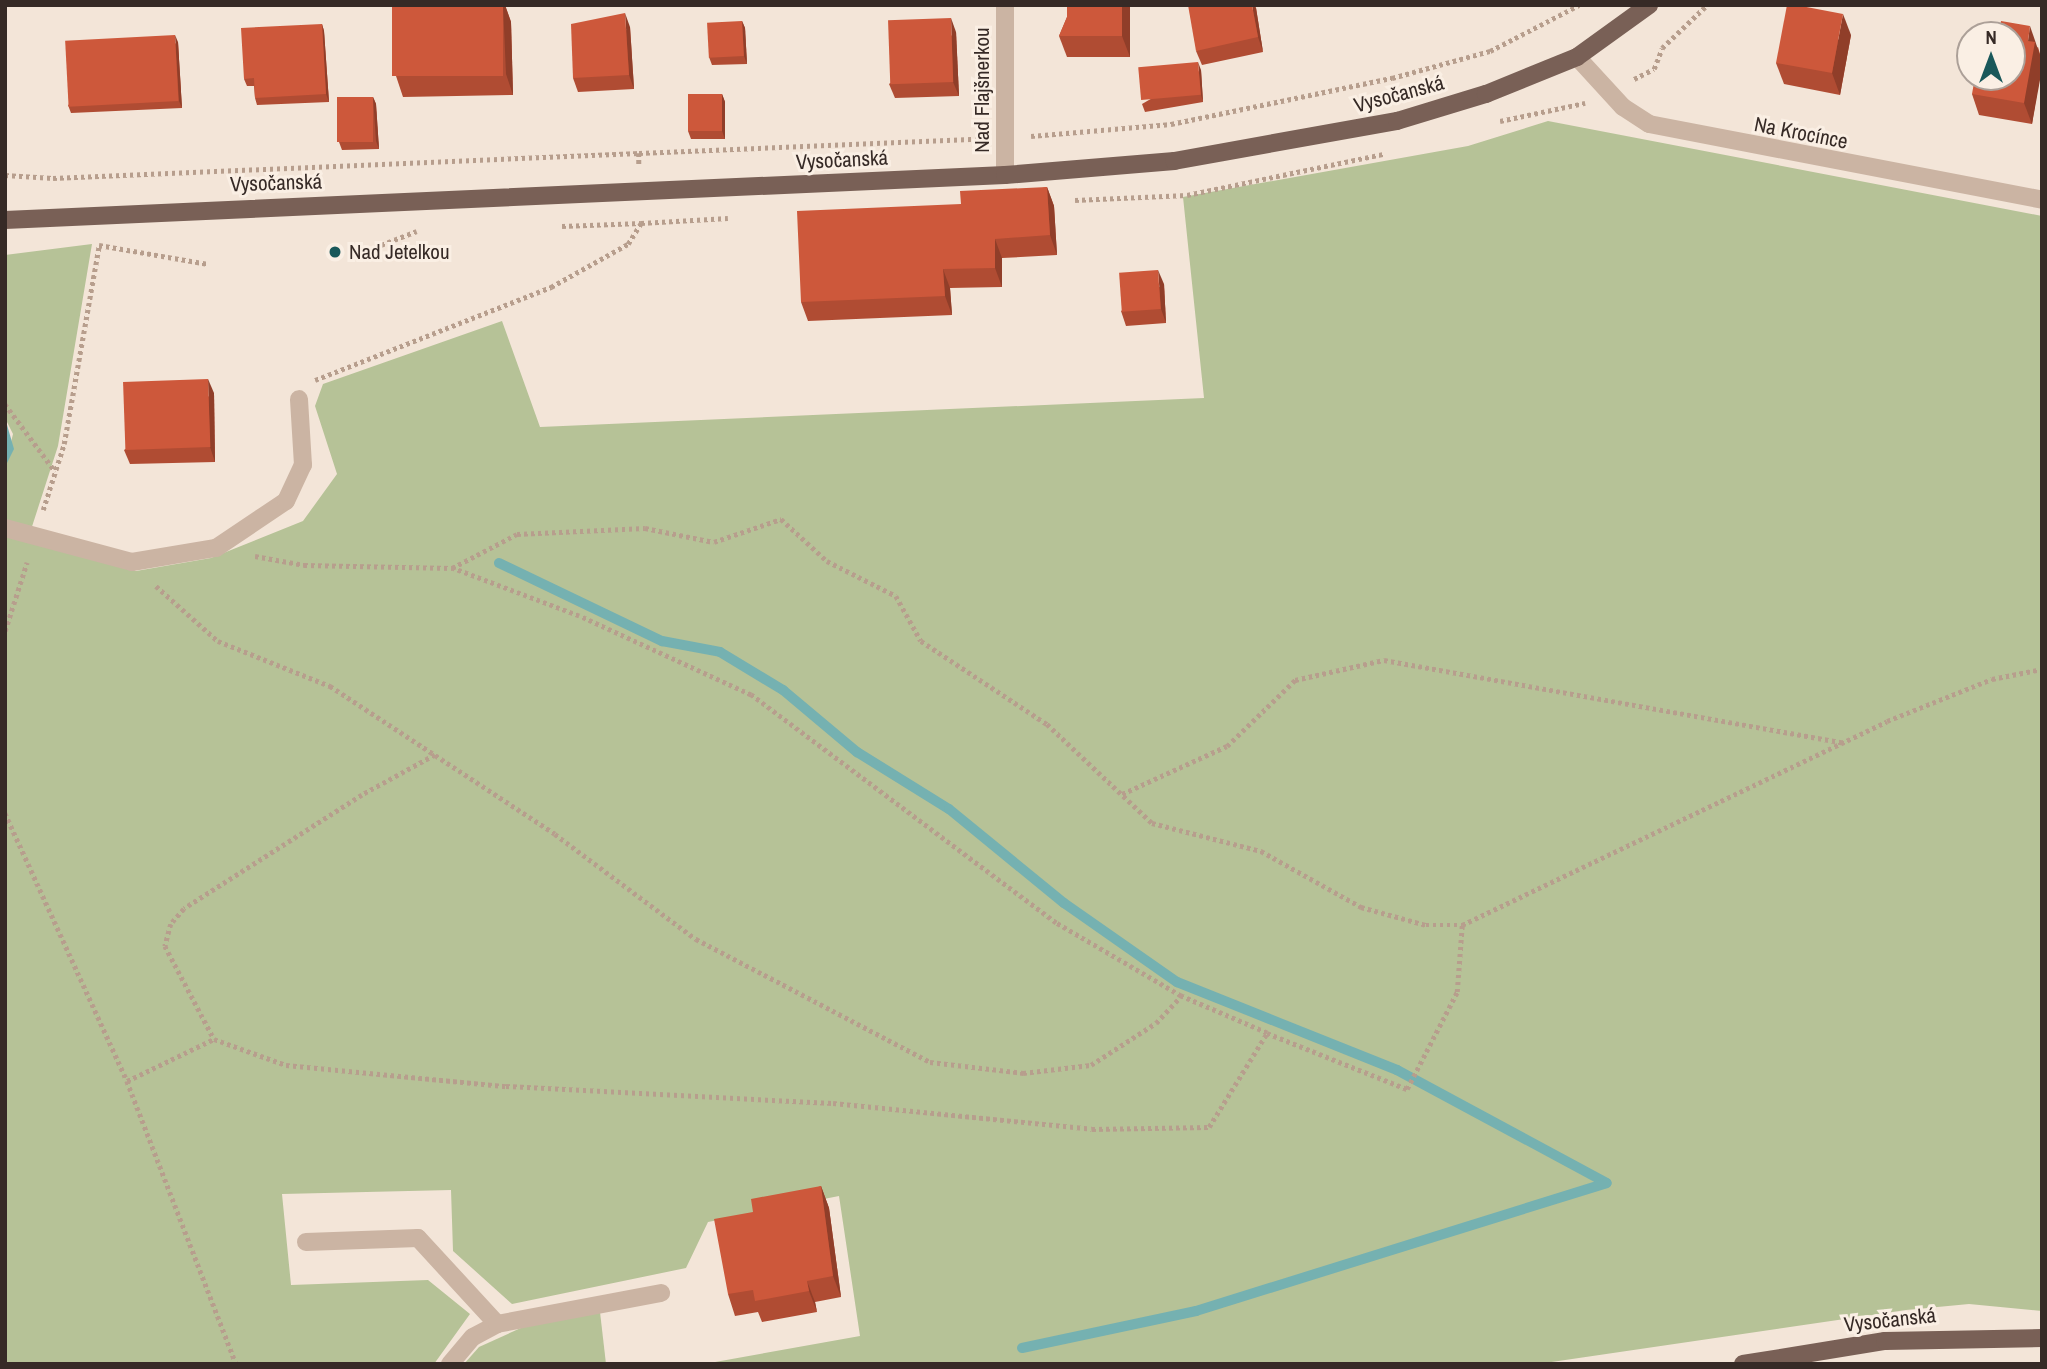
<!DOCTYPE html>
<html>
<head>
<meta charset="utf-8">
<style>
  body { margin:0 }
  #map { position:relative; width:2047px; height:1369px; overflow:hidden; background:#f3e5d8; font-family:"Archivo Narrow",sans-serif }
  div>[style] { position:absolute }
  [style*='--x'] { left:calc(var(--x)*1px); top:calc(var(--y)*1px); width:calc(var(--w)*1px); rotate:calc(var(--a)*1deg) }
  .green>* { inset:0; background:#b6c297 }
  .water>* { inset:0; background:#75b1b1 }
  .stream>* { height:10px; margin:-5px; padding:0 5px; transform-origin:5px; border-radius:5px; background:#75b1b1 }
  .path>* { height:4.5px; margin-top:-2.25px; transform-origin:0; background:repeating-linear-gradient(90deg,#b79e8d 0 3.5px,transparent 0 7px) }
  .minor>* { height:18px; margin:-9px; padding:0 9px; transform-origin:9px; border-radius:9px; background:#cbb4a3 }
  .major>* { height:18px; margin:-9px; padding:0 9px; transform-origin:9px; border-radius:9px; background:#796056 }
  .wall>* { inset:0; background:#b04c33 }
  .shaded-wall>* { inset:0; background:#903e29 }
  .building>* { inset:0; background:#cd583b; transform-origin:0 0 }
  .dots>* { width:19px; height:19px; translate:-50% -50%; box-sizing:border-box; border:4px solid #faefe4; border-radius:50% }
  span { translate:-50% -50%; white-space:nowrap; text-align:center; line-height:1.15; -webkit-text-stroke:6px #faefe4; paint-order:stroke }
  .street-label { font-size:21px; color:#362a26 }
  .poi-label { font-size:21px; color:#362a26 }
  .left { translate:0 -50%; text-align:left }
  .frame { position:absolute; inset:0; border:7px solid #362a26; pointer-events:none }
  .north { position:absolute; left:1956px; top:21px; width:70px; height:70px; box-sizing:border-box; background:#faefe4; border:2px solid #aca098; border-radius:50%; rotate:0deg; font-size:19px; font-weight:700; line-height:28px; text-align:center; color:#362a26 }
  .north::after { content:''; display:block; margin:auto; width:24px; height:32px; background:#19585a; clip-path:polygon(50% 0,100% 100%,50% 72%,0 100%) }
</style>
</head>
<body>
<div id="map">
  <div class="green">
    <div style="clip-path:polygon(1548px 121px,2042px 216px,2042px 1311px,1969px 1304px,1906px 1310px,1538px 1364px,704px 1364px,860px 1336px,839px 1196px,708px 1222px,686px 1268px,512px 1304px,453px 1251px,451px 1190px,282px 1194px,291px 1285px,428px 1280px,470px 1314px,434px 1364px,5px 1364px,5px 467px,13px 434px,5px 418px,5px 255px,92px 244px,58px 446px,28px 539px,136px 571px,211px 558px,303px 521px,337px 474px,315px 406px,323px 384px,502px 321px,540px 427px,1204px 398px,1183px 197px,1468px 146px)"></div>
    <div style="clip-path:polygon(600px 1312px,606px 1364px,464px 1364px,479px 1347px,523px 1327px)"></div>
  </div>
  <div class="water">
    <div style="clip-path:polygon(5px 418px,14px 449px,5px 467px)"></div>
  </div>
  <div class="stream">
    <div style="--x:499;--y:563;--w:181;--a:25.6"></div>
    <div style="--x:662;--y:641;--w:59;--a:10.7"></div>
    <div style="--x:720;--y:652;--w:74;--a:31.1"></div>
    <div style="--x:783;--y:690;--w:97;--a:40"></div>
    <div style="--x:857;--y:752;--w:108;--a:31.8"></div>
    <div style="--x:949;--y:809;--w:149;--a:39.3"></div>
    <div style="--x:1064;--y:903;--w:138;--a:35"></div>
    <div style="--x:1177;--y:982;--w:237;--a:21.8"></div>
    <div style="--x:1397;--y:1070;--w:238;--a:28.3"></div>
    <div style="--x:1022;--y:1348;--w:178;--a:-12"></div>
    <div style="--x:1196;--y:1311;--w:430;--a:-17.3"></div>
  </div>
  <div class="path">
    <div style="--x:1634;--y:79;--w:22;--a:-27"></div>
    <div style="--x:1654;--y:69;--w:22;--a:-69"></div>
    <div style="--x:1662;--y:48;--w:62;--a:-43.7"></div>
    <div style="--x:1500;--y:121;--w:87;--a:-12"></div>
    <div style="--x:1031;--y:136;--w:141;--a:-4.9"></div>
    <div style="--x:1171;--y:124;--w:226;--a:-11.8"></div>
    <div style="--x:1392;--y:78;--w:102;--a:-15.4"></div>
    <div style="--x:1490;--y:51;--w:100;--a:-27.3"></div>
    <div style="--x:639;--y:153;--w:338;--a:-2.4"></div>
    <div style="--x:5;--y:175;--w:48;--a:3.6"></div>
    <div style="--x:53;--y:178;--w:587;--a:-2.44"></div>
    <div style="--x:639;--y:153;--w:12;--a:90"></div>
    <div style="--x:1075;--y:200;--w:112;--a:-2.6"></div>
    <div style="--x:1187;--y:195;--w:201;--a:-11.8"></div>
    <div style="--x:562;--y:226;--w:79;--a:-2.2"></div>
    <div style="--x:355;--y:255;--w:66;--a:-21.2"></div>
    <div style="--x:315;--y:380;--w:254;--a:-21.5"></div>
    <div style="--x:551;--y:287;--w:88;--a:-29.2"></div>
    <div style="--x:628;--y:244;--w:25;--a:-58"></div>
    <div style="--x:641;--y:223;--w:87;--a:-3.3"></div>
    <div style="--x:5;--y:404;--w:84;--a:53.3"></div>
    <div style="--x:43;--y:510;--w:69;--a:-72.3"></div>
    <div style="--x:64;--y:444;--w:202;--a:-80"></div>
    <div style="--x:99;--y:245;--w:111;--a:9.9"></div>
    <div style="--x:255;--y:556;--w:50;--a:10.4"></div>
    <div style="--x:304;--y:565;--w:148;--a:1.2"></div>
    <div style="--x:452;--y:568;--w:73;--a:-27.6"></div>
    <div style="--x:517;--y:534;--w:128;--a:-2.7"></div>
    <div style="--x:645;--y:528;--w:70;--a:11.5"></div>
    <div style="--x:714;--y:542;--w:71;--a:-18.9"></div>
    <div style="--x:781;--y:519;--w:62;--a:42.4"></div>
    <div style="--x:827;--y:561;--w:77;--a:26.9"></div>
    <div style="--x:896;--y:596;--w:51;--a:60.9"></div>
    <div style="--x:921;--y:641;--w:151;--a:33.4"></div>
    <div style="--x:1047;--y:724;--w:144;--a:43.3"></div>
    <div style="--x:1152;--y:823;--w:113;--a:14.4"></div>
    <div style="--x:1261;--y:851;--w:115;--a:29.2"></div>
    <div style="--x:1361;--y:907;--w:67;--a:15.5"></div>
    <div style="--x:1426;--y:925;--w:36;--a:0"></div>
    <div style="--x:156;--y:586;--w:83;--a:41.6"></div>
    <div style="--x:218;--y:641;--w:121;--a:21.9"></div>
    <div style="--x:330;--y:686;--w:269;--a:33.3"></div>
    <div style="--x:555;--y:834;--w:176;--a:36.7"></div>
    <div style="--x:696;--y:939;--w:264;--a:27.7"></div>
    <div style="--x:930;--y:1062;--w:94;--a:6.7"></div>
    <div style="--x:1023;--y:1073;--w:68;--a:-6.7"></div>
    <div style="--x:1091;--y:1065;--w:77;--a:-32.9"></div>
    <div style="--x:1156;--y:1023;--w:37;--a:-47"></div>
    <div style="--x:5;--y:631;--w:72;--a:-72.3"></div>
    <div style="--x:435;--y:755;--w:83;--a:151.3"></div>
    <div style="--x:362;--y:795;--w:211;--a:147.4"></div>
    <div style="--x:184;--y:909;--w:20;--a:131"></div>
    <div style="--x:171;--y:924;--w:23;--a:105"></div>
    <div style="--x:165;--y:946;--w:105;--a:62.2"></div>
    <div style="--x:214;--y:1039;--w:77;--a:19.9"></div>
    <div style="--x:286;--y:1065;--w:221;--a:5.5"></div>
    <div style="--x:506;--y:1086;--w:327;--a:3"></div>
    <div style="--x:833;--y:1103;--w:260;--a:5.7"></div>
    <div style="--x:1092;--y:1129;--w:117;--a:-1"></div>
    <div style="--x:1209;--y:1127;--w:110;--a:-58.3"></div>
    <div style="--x:1267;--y:1033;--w:94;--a:-156.7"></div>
    <div style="--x:1181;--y:996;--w:145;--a:-149.7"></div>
    <div style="--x:1056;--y:923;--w:381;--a:-143.2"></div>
    <div style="--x:751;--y:695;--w:189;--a:-155.3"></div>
    <div style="--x:579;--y:616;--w:136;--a:-159.3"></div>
    <div style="--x:1122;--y:794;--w:115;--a:-24.6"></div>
    <div style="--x:1227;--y:746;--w:95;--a:-44.1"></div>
    <div style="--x:1295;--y:680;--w:91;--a:-12.7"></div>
    <div style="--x:1384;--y:660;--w:466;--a:10.2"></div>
    <div style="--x:5;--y:813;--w:294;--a:65.5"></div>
    <div style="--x:127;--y:1081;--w:303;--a:68.9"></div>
    <div style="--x:1267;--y:1033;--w:151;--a:21.8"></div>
    <div style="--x:1407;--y:1089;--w:109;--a:-62.7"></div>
    <div style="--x:1457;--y:992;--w:67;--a:-85.7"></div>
    <div style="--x:1462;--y:925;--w:471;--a:-25.6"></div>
    <div style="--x:1887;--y:721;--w:113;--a:-21.8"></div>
    <div style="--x:1992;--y:679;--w:51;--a:-11.3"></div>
    <div style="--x:127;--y:1081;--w:97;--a:-25.8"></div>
  </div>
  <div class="minor">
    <div style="--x:1577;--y:57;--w:68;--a:47.4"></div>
    <div style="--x:1623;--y:107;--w:31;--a:33"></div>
    <div style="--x:1649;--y:124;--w:400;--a:10.9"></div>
    <div style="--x:1005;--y:175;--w:170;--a:-90"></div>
    <div style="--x:5;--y:528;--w:131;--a:15"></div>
    <div style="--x:132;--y:562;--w:85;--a:-9.5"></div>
    <div style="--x:216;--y:548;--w:84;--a:-33.9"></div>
    <div style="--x:286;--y:501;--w:40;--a:-65"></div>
    <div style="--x:303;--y:465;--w:66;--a:-93.5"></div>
    <div style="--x:306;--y:1242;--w:112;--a:-2"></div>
    <div style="--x:418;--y:1238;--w:117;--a:47.4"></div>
    <div style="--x:450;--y:1364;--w:35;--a:-50"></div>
    <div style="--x:473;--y:1337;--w:27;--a:-28"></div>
    <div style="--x:497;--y:1324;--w:167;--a:-10.7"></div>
  </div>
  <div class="major">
    <div style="--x:5;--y:220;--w:1001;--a:-2.58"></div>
    <div style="--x:1005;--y:175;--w:170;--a:-4.7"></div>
    <div style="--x:1174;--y:161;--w:227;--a:-10.2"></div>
    <div style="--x:1397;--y:121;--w:93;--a:-16.9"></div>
    <div style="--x:1486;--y:94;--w:98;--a:-22.1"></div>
    <div style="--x:1577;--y:57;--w:89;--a:-35.8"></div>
    <div style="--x:1743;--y:1364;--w:144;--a:-9.2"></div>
    <div style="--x:1885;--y:1341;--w:157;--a:-1.1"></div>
  </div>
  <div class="wall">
    <div style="clip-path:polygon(392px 5px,505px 5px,511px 22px,513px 95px,403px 97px,396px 76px)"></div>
    <div style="clip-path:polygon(1130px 5px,1130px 57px,1067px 57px,1059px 36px,1067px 17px)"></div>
    <div style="clip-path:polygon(1256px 8px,1263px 52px,1202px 65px,1196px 51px)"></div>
    <div style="clip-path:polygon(742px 21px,745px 28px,747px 64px,712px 65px,709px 57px)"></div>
    <div style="clip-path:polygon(322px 24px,324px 31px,329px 102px,257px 105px,255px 98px,254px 86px,247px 86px,244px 79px)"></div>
    <div style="clip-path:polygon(630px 27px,634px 89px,578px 92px,573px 78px)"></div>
    <div style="clip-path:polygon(956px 32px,959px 96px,895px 98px,889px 84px)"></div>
    <div style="clip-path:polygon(1851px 35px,1840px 95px,1784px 84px,1776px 63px)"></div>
    <div style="clip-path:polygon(178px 42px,182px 108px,71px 113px,68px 105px)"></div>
    <div style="clip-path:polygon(2038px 47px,2042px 61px,2032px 124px,1979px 115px,1972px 94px)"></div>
    <div style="clip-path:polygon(1201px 70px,1203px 102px,1145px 112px,1142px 104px)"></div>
    <div style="clip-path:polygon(722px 94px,725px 102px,725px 139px,691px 139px,688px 131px)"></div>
    <div style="clip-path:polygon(373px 97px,376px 104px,379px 149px,342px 150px,339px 142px)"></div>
    <div style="clip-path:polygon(1047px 187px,1054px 206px,1057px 255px,1002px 258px,1002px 287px,950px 288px,952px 315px,808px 321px,801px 302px,961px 204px)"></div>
    <div style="clip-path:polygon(1164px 284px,1166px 323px,1126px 326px,1121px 311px)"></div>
    <div style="clip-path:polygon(214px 393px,215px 462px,130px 464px,124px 450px)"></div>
    <div style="clip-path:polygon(821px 1186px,829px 1208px,841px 1297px,815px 1302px,817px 1312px,762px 1322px,758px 1312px,735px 1316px,728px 1294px,753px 1212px)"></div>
  </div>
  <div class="shaded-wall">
    <div style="clip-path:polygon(503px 5px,505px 5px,511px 22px,513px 95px,506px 74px)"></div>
    <div style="clip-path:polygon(1122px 5px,1130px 5px,1130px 57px,1122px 36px)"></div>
    <div style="clip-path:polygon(1252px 5px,1255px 5px,1256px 8px,1263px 52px,1258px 37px)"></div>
    <div style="clip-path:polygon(625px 13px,630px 27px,634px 89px,629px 75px)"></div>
    <div style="clip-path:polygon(1843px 14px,1851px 35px,1840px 95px,1832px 73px)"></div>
    <div style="clip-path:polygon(951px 18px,956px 32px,959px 96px,953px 82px)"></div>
    <div style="clip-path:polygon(742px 21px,745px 28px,747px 64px,744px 56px)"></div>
    <div style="clip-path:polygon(322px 24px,324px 31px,329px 102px,326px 94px)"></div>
    <div style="clip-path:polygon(2030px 26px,2042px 61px,2042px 69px,2032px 124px,2024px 103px,2028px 41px)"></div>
    <div style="clip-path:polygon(175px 35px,178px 42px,182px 108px,179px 101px)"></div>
    <div style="clip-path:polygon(1198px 62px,1201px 70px,1203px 102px,1201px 95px)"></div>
    <div style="clip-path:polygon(722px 94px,725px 102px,725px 139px,722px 131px)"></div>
    <div style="clip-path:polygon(373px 97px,376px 104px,379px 149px,376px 141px)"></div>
    <div style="clip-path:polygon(1047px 187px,1054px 206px,1057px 255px,1050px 235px)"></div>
    <div style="clip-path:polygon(995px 239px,1002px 258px,1002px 287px,995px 268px)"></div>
    <div style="clip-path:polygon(943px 269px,950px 288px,952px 315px,945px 296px)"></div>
    <div style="clip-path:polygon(1158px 270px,1164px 284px,1166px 323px,1161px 309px)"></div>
    <div style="clip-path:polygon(208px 379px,214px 393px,215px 462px,210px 447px)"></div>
    <div style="clip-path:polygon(821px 1186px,829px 1208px,841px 1297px,833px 1276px)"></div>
    <div style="clip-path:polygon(807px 1281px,815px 1302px,817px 1312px,809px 1291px)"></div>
  </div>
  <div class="building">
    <div style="left:392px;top:5px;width:111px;height:71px"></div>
    <div style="clip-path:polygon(1067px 5px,1122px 5px,1122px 36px,1059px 36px,1067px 17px)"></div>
    <div style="clip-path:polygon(1188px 5px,1252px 5px,1258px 37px,1196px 51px)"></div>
    <div style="clip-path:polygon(1787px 5px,1796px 5px,1843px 14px,1832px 73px,1776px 63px)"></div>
    <div style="clip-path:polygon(625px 13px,629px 75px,573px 78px,571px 24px)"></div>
    <div style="left:951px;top:18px;width:64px;height:63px;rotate:88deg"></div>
    <div style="left:742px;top:21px;width:35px;height:35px;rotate:87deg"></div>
    <div style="clip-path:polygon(2001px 21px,2030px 26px,2028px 41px,2035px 42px,2024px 103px,1972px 94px,1975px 77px,2012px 77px,2012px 35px,1999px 35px)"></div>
    <div style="clip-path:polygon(322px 24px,326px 94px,255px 98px,254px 78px,244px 79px,241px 28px)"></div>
    <div style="left:175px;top:35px;width:66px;height:110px;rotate:87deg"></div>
    <div style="left:1198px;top:62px;width:33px;height:60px;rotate:85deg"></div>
    <div style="left:688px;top:94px;width:34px;height:37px"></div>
    <div style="left:337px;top:97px;width:36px;height:45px"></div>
    <div style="clip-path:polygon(1047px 187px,1050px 235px,995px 239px,995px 268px,943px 269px,945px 296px,801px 302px,797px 211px,961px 204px,960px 191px)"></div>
    <div style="left:1158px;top:270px;width:39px;height:39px;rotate:86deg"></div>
    <div style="left:208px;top:379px;width:68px;height:85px;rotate:88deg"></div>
    <div style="clip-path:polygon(821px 1186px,833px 1276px,807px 1281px,809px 1291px,755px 1301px,753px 1290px,728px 1294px,714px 1219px,753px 1212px,751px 1199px)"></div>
  </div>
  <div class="dots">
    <div style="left:335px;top:252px;background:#19585a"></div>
  </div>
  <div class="street-label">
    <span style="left:982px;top:90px;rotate:-90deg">Nad Flajšnerkou</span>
    <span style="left:1399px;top:94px;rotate:-15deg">Vysočanská</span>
    <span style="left:1801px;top:133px;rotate:11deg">Na Krocínce</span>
    <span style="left:842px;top:160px;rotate:-3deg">Vysočanská</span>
    <span style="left:276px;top:183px;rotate:-2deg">Vysočanská</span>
    <span style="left:1890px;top:1320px;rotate:-6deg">Vysočanská</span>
  </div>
  <div class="poi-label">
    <span class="left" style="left:349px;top:252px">Nad Jetelkou</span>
  </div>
  <div class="frame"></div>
  <div class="north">N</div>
</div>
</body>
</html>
